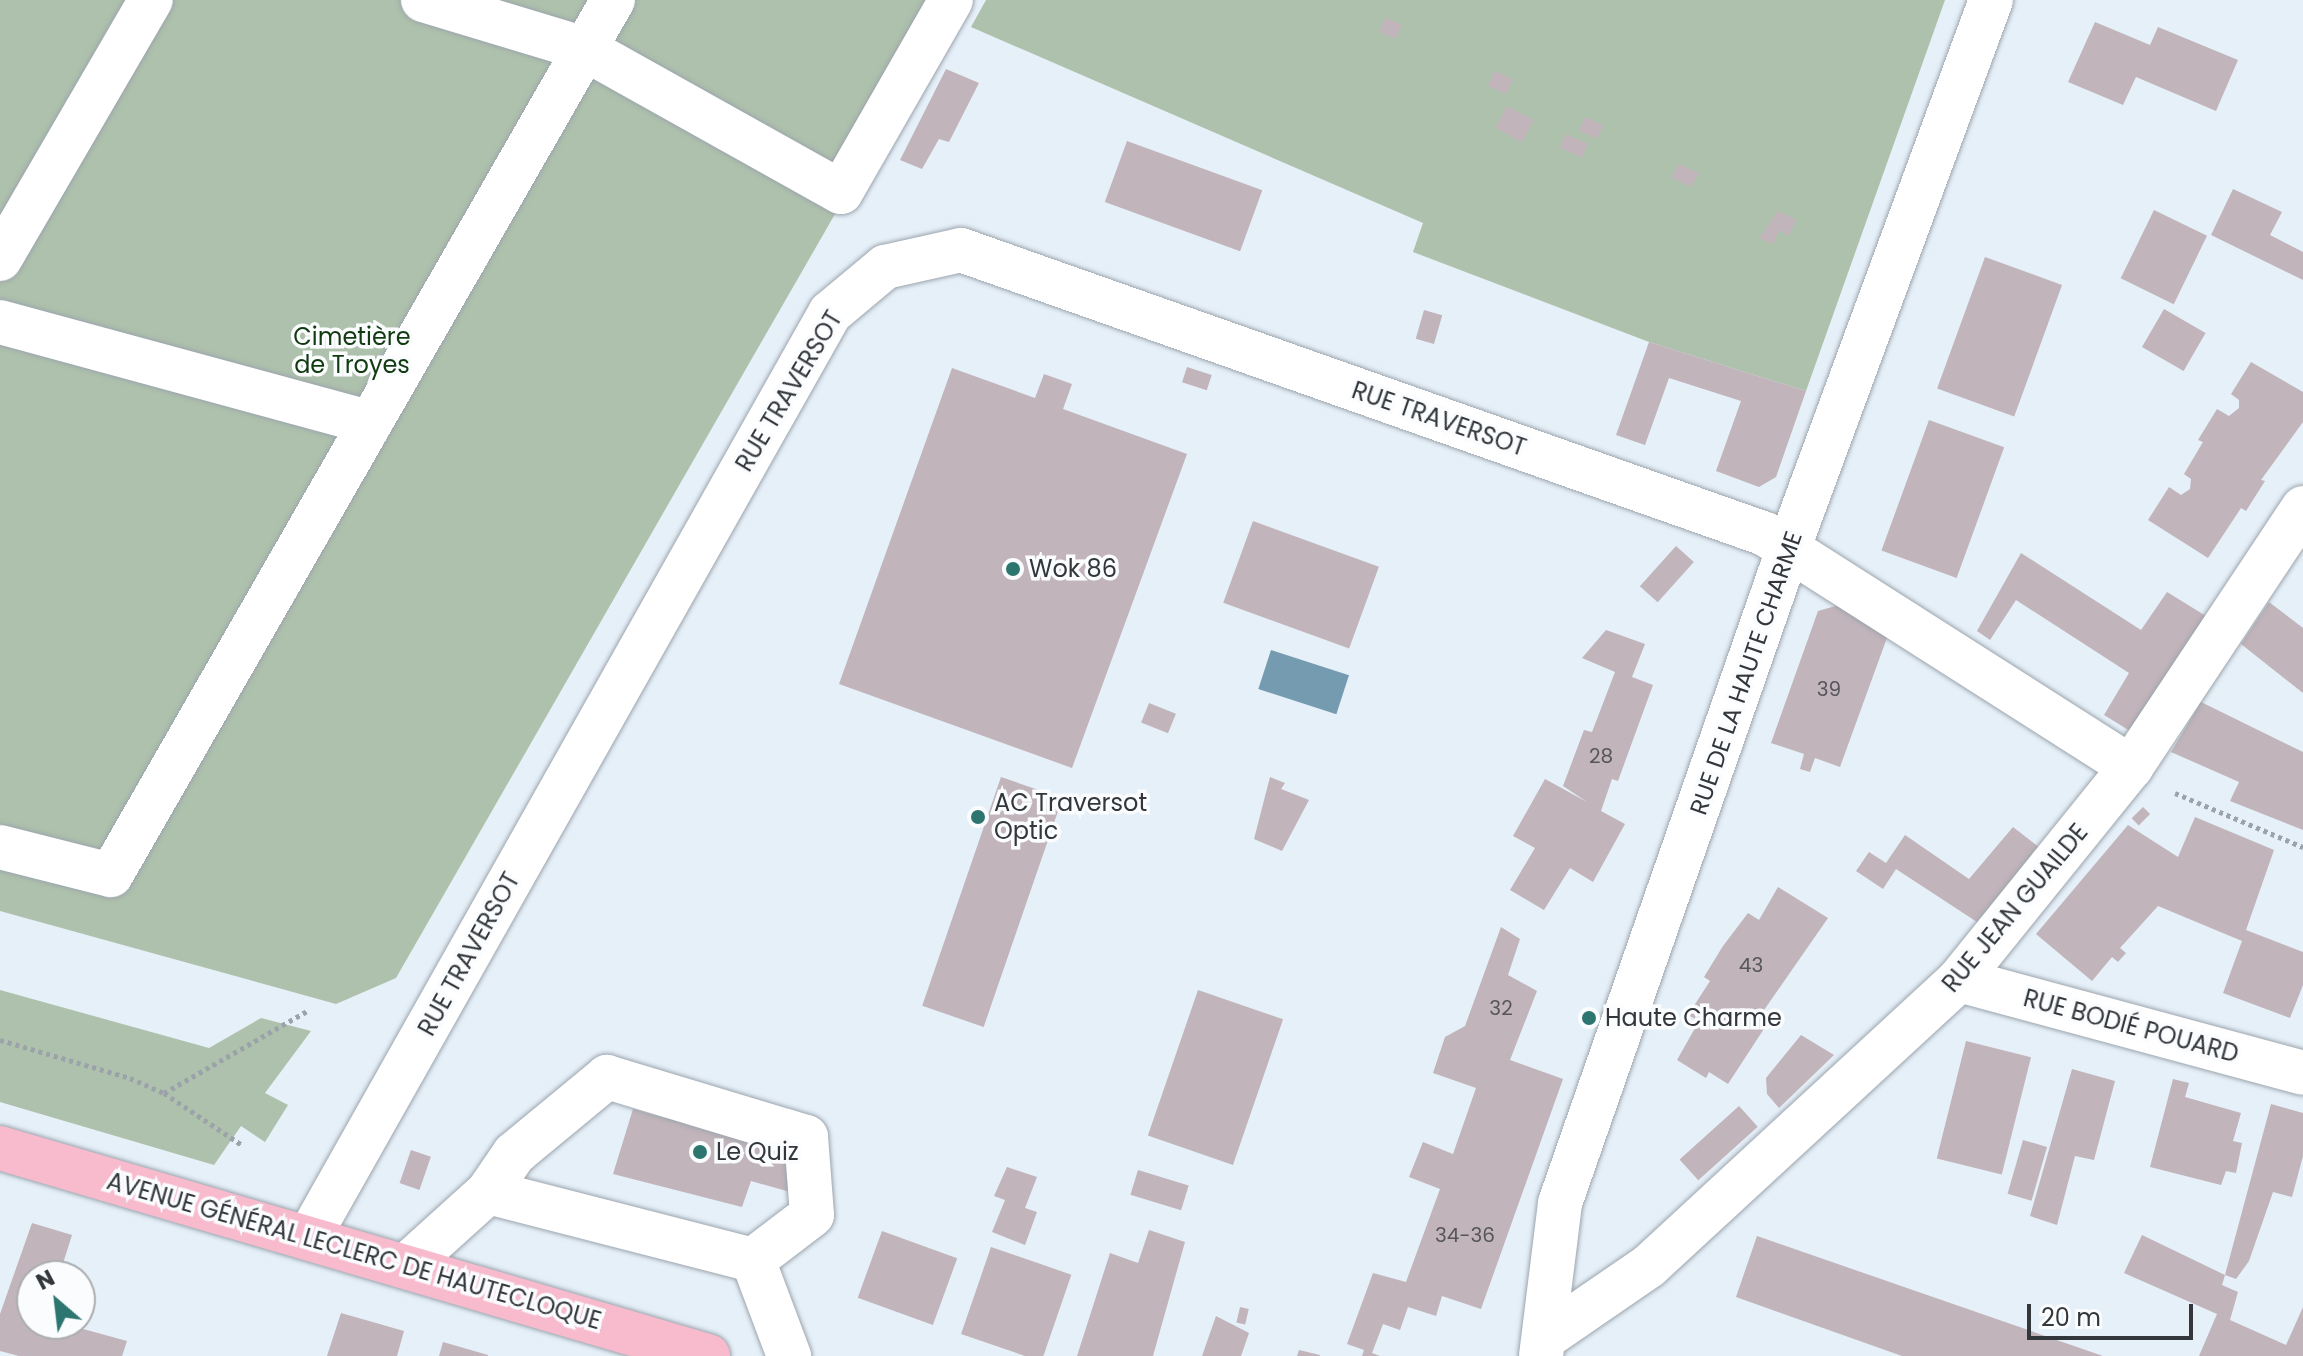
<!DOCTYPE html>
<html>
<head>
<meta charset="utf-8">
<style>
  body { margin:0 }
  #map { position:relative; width:2303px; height:1356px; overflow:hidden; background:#e6f0f9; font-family:Poppins,sans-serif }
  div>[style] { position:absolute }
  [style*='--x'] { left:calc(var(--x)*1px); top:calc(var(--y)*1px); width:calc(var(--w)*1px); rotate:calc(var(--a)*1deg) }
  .green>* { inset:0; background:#aec1ac }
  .water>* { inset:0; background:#749bb0; transform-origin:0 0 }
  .building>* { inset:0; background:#c1b4ba; transform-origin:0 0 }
  .path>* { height:5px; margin-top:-2.5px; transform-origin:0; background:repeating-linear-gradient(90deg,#9ba2a9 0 4px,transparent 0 8px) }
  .roads { filter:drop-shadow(0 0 2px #9ca5ad) drop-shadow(0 0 2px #9ca5ad) }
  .minor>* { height:44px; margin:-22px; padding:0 22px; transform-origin:22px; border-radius:22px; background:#fff }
  .major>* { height:44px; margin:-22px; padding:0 22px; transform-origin:22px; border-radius:22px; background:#f7bbcd }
  .dots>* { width:22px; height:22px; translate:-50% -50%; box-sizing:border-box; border:4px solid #fafcfe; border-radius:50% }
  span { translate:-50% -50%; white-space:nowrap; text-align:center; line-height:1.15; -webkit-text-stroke:7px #fafcfe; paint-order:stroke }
  .number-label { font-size:20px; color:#56565a }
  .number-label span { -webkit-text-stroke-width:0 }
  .park-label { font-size:24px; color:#113a10 }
  .street-label { font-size:24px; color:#33363a }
  .poi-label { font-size:24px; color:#33363a }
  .left { translate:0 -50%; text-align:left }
  .north { position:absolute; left:16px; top:1260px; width:80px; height:80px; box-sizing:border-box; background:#fafcfe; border:2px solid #aaadb0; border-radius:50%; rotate:332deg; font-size:22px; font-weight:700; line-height:32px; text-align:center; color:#33363a }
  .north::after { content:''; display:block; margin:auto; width:28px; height:36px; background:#2d766f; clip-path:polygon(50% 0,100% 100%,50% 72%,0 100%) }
  .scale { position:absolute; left:2027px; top:1304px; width:166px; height:36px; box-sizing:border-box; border:4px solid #33363a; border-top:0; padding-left:10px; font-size:24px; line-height:28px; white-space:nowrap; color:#33363a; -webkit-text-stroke:6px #fafcfe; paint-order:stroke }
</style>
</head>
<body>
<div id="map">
  <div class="green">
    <div style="clip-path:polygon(0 0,958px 0,396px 978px,336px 1004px,0 911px)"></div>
    <div style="clip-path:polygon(986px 0,1945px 0,1806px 391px,1649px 342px,1413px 252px,1423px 223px,971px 27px)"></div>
    <div style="clip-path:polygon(0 990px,209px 1048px,261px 1018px,311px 1031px,265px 1093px,288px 1105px,265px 1142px,241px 1126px,214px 1165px,0 1102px)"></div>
  </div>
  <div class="water">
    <div style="left:1271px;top:650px;width:82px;height:41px;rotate:18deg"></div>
  </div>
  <div class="building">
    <div style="left:1385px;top:18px;width:18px;height:15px;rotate:22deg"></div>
    <div style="clip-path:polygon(2095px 22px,2150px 45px,2158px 27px,2238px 60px,2216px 111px,2136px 77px,2123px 105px,2068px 82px)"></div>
    <div style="clip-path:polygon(946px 69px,979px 83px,949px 142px,939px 139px,922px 169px,900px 160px)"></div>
    <div style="left:1495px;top:71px;width:20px;height:16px;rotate:27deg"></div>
    <div style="left:1507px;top:106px;width:30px;height:25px;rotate:28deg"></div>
    <div style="left:1585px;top:117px;width:20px;height:15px;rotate:24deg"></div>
    <div style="left:1566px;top:134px;width:24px;height:15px;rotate:24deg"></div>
    <div style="left:1127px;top:141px;width:144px;height:65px;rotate:20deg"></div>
    <div style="clip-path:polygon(1679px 164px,1699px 173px,1691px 187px,1671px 177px)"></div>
    <div style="clip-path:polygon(2233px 189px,2282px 212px,2270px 235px,2303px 252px,2303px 280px,2211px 235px)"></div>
    <div style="left:2154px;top:210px;width:59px;height:76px;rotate:26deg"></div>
    <div style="clip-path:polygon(1778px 211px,1796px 220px,1789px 236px,1779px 230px,1773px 244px,1759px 238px)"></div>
    <div style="left:1985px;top:257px;width:82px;height:140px;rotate:20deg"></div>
    <div style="left:2164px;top:309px;width:48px;height:44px;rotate:30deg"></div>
    <div style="left:1424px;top:310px;width:19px;height:30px;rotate:16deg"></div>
    <div style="clip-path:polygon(1649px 342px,1806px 391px,1776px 477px,1759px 487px,1716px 471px,1741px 401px,1669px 378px,1645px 445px,1616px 435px)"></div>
    <div style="clip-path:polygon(2251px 362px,2303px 392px,2303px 422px,2261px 480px,2265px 481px,2246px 511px,2241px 508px,2208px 558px,2148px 520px,2169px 487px,2181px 495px,2190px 489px,2191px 479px,2184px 474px,2203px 442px,2198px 440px,2217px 409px,2229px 416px,2239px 408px,2239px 400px,2231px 394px)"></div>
    <div style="left:1187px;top:367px;width:26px;height:16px;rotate:18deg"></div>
    <div style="clip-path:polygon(952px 368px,1035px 398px,1044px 374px,1072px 384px,1063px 409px,1187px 454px,1072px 768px,839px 684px)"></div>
    <div style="left:1929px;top:420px;width:80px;height:139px;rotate:20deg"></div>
    <div style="left:1253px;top:521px;width:134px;height:87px;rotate:20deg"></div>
    <div style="left:1676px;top:546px;width:24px;height:54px;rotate:42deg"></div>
    <div style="clip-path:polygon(2021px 553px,2141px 630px,2167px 592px,2206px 616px,2130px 731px,2104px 715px,2129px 673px,2016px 600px,1990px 640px,1977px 631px)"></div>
    <div style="clip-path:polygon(2269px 602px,2303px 628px,2303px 693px,2241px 644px)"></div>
    <div style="clip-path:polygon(1839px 605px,1888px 635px,1840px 767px,1815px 758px,1810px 772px,1800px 769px,1804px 754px,1771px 743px,1818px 611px)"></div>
    <div style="clip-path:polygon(1606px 630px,1645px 644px,1632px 677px,1653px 685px,1618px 781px,1612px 779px,1601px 811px,1625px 824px,1593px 882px,1570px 868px,1544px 910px,1510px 890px,1535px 848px,1513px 836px,1545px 779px,1587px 802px,1563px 786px,1584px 730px,1592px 732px,1615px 672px,1582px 658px)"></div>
    <div style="clip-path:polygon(2201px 702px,2303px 752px,2303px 830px,2230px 801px,2239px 782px,2171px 752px)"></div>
    <div style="left:1149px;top:703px;width:29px;height:21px;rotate:22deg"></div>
    <div style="left:1001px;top:777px;width:65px;height:242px;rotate:19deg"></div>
    <div style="clip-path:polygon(1270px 777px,1285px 783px,1281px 789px,1309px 800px,1282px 851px,1254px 839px)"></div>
    <div style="left:2143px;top:807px;width:10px;height:16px;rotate:45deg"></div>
    <div style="clip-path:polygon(2195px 817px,2274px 850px,2246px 930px,2303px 952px,2303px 985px,2290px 1018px,2223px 993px,2242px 941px,2158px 906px,2120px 948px,2126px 953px,2118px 962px,2112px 957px,2092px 981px,2036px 934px,2128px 825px,2178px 857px)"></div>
    <div style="clip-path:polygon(2013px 827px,2040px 848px,1977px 922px,1896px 869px,1883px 889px,1856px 871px,1869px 852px,1886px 863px,1905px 835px,1969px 879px)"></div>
    <div style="clip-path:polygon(1778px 887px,1828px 918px,1762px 1013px,1771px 1018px,1728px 1084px,1709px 1072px,1706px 1078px,1677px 1060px,1699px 1021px,1688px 1015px,1710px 981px,1704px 977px,1723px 946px,1748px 913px,1759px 920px)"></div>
    <div style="clip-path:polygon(1501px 927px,1520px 939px,1508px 975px,1537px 991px,1510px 1060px,1563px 1079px,1481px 1309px,1442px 1296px,1436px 1316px,1408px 1307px,1400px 1330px,1383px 1324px,1372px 1353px,1380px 1356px,1362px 1356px,1364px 1350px,1347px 1344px,1373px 1273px,1406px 1282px,1440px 1189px,1409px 1177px,1423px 1142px,1453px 1154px,1476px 1088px,1433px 1073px,1445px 1037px,1465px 1026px)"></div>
    <div style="left:1198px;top:990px;width:90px;height:154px;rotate:19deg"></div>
    <div style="clip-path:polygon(1801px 1035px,1834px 1055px,1779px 1108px,1767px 1094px,1766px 1078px)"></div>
    <div style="left:1966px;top:1041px;width:67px;height:121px;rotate:14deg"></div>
    <div style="clip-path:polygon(2072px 1069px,2115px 1081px,2094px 1160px,2075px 1156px,2057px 1225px,2030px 1216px)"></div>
    <div style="clip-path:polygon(2173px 1079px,2189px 1083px,2185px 1097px,2241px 1113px,2233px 1141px,2242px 1143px,2236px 1173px,2226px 1171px,2221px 1185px,2150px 1167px)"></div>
    <div style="clip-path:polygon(2271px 1104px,2303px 1113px,2303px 1156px,2292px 1197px,2273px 1192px,2249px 1261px,2236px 1279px,2225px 1275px)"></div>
    <div style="left:1739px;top:1106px;width:28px;height:80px;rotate:48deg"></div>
    <div style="clip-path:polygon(633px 1109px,665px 1118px,667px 1110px,687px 1116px,685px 1124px,814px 1162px,804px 1196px,751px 1181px,742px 1207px,613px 1174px)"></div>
    <div style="left:2023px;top:1140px;width:25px;height:56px;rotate:16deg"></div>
    <div style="left:411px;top:1150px;width:21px;height:35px;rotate:19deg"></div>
    <div style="clip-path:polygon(1007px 1167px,1037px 1177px,1025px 1208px,1037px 1212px,1025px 1245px,992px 1232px,1005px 1200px,994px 1196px)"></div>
    <div style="left:1138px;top:1170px;width:53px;height:26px;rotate:17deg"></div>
    <div style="clip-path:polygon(32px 1223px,72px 1235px,59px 1276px,32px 1276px,32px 1324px,65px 1324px,127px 1341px,122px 1356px,19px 1356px,0 1351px,0 1314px)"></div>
    <div style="clip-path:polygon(1149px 1230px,1185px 1242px,1153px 1356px,1077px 1356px,1110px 1253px,1138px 1263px)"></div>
    <div style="left:882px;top:1231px;width:80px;height:71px;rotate:20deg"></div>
    <div style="clip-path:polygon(2142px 1235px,2225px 1275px,2222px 1285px,2238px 1292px,2230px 1320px,2286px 1345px,2303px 1307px,2303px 1356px,2199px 1356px,2217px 1314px,2124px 1273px)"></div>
    <div style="clip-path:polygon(1757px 1236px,2103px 1356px,1902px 1356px,1736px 1297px)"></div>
    <div style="left:991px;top:1247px;width:85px;height:92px;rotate:19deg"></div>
    <div style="left:1240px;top:1307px;width:9px;height:16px;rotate:13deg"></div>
    <div style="clip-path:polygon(341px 1313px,404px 1331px,397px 1356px,327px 1356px)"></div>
    <div style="clip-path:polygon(1216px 1316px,1249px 1333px,1241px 1356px,1202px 1356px)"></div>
    <div style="clip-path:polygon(443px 1342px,488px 1355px,488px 1356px,439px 1356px)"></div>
    <div style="clip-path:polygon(1299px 1350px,1320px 1355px,1320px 1356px,1297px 1356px)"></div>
  </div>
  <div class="path">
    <div style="--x:2175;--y:793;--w:139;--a:22.9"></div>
    <div style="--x:0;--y:1040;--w:135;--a:16.3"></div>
    <div style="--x:130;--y:1078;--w:37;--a:24"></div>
    <div style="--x:164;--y:1093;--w:94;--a:33.7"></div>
    <div style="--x:164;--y:1093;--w:167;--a:-29.8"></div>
  </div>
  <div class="roads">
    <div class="minor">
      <div style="--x:423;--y:0;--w:169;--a:16.8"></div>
      <div style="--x:585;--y:49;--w:293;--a:29.2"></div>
      <div style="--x:841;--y:192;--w:221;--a:-60.2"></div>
      <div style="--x:0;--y:259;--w:300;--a:-59.8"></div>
      <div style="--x:0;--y:322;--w:382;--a:15.2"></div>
      <div style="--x:0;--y:847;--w:114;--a:14.2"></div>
      <div style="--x:111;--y:875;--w:1009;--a:-60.16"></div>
      <div style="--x:1959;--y:980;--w:356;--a:15.1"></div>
      <div style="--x:488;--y:1192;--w:46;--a:-55.6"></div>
      <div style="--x:514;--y:1154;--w:121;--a:-39.6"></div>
      <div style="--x:607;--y:1077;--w:208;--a:16.8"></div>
      <div style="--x:806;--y:1137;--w:78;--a:85.6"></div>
      <div style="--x:812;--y:1215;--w:74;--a:142.7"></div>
      <div style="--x:309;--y:1237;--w:1061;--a:-60.58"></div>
      <div style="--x:830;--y:313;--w:72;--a:-39.9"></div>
      <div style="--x:885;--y:267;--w:78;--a:-12.6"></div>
      <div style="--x:961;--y:250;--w:853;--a:19.45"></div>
      <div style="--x:1765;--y:534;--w:434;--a:32.5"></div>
      <div style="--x:406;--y:1266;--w:110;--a:-42.1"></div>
      <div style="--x:488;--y:1192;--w:274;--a:14.4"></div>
      <div style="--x:753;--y:1260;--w:103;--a:69.4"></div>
      <div style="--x:1547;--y:1336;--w:124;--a:-34.5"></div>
      <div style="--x:1649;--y:1266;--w:422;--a:-42.7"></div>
      <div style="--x:1959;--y:980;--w:274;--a:-51.1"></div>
      <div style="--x:2131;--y:767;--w:311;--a:-56.4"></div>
      <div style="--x:1541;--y:1356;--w:154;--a:-82.9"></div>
      <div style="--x:1560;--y:1203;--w:695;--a:-70.76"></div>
      <div style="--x:1789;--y:547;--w:583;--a:-69.73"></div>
    </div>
    <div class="major">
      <div style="--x:0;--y:1148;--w:738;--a:16.37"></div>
    </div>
  </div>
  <div class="dots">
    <div style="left:1013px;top:569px;background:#2d766f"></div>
    <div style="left:978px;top:817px;background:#2d766f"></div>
    <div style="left:1589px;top:1018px;background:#2d766f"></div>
    <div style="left:700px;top:1152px;background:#2d766f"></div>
  </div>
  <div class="number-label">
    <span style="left:1829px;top:689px">39</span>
    <span style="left:1601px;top:756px">28</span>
    <span style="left:1751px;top:965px">43</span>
    <span style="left:1501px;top:1008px">32</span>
    <span style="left:1465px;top:1235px">34-36</span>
  </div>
  <div class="park-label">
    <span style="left:352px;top:351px">Cimetière<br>de Troyes</span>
  </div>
  <div class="street-label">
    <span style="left:789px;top:391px;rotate:-59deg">RUE TRAVERSOT</span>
    <span style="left:1439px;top:419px;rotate:19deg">RUE TRAVERSOT</span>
    <span style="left:1746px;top:673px;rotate:-71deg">RUE DE LA HAUTE CHARME</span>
    <span style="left:2015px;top:908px;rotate:-50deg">RUE JEAN GUAILDE</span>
    <span style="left:469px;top:954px;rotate:-61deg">RUE TRAVERSOT</span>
    <span style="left:2131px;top:1026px;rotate:15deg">RUE BODIÉ POUARD</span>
    <span style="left:354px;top:1251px;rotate:16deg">AVENUE GÉNÉRAL LECLERC DE HAUTECLOQUE</span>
  </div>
  <div class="poi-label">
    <span class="left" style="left:1029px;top:569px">Wok 86</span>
    <span class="left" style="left:994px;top:817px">AC Traversot<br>Optic</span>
    <span class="left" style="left:1605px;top:1018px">Haute Charme</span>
    <span class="left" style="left:716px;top:1152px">Le Quiz</span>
  </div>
  <div class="north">N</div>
  <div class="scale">20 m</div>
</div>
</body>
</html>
